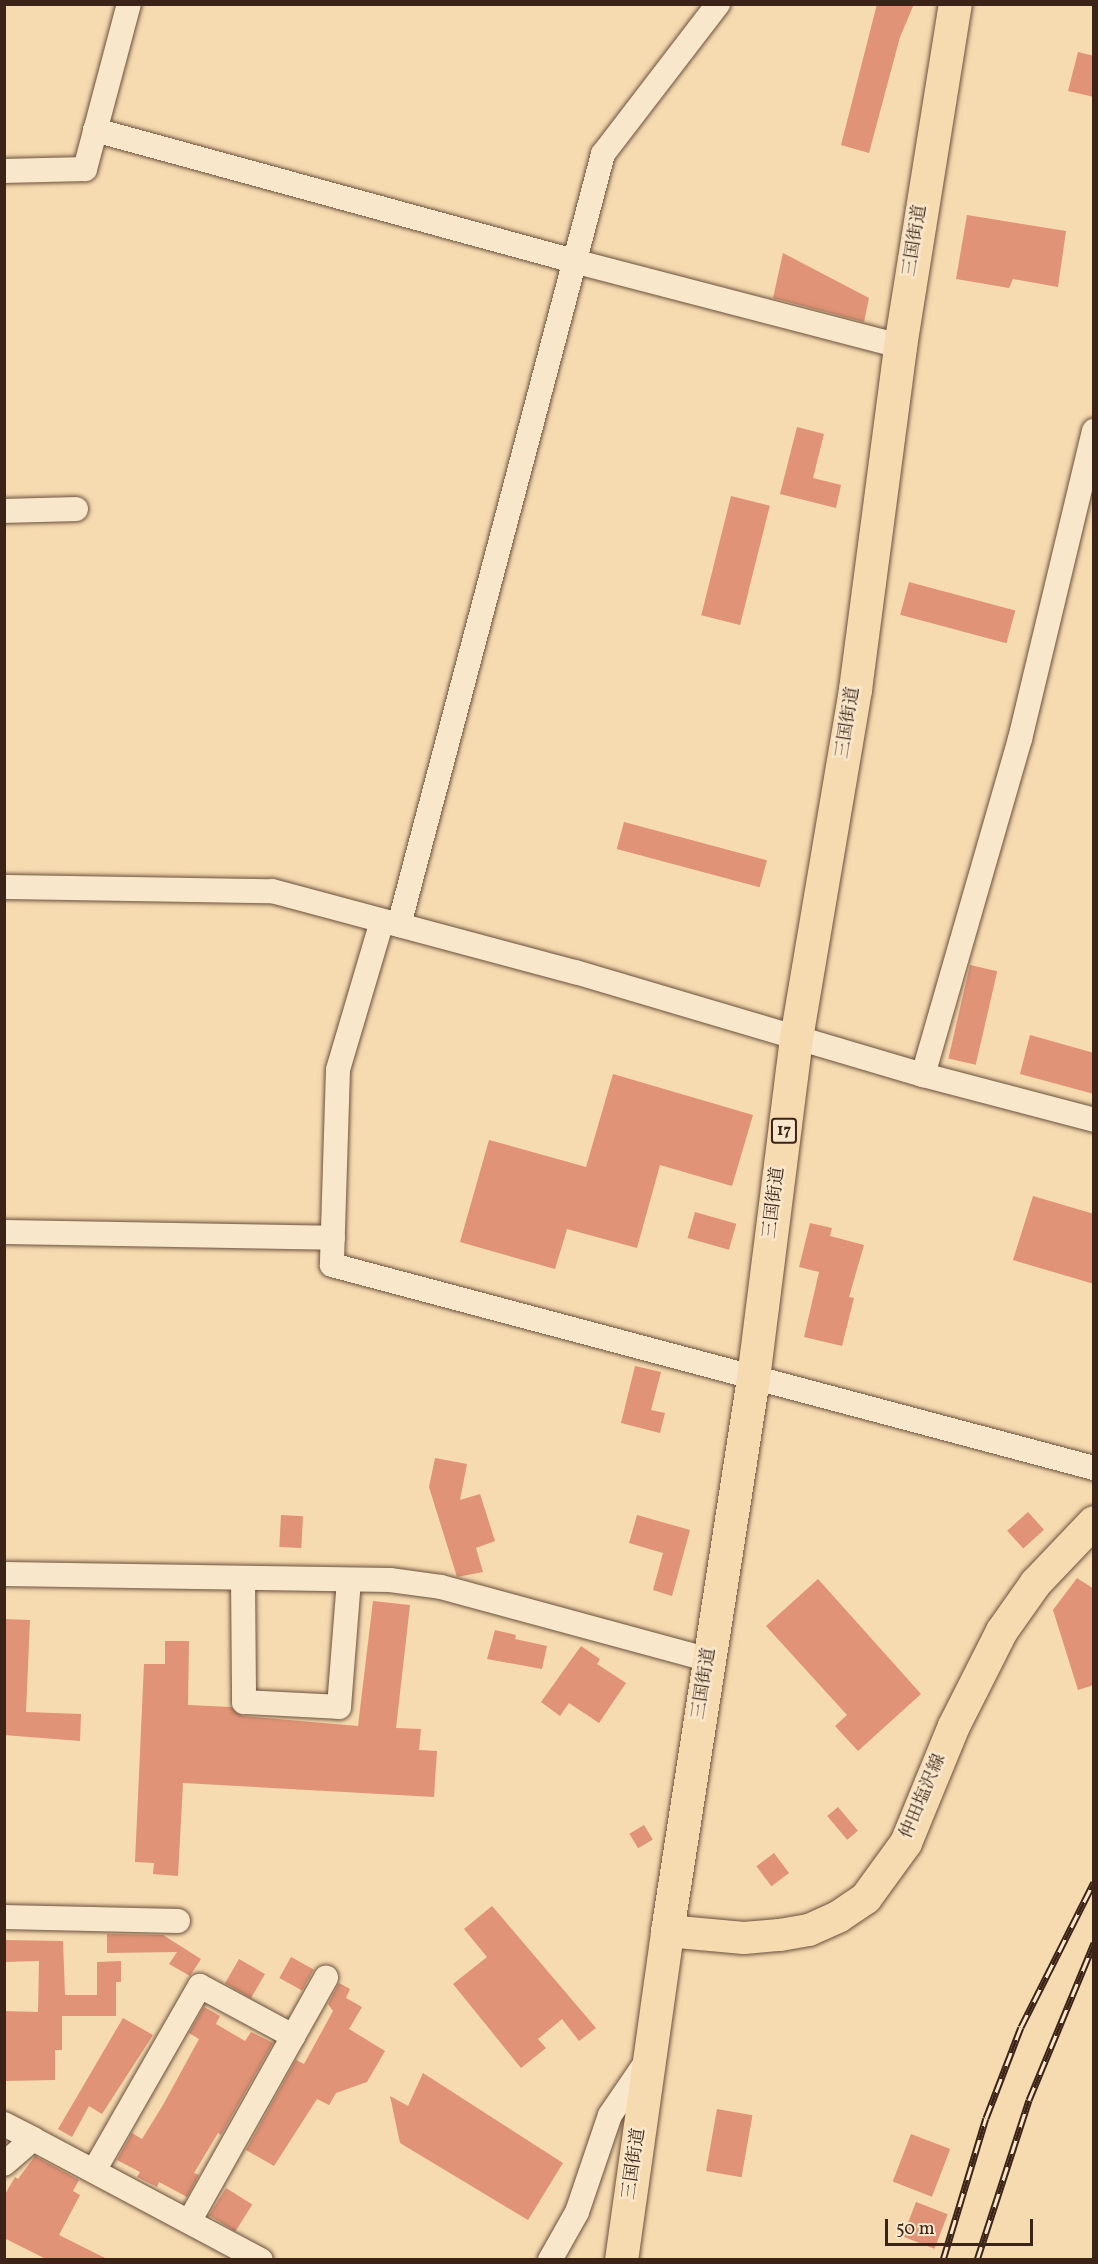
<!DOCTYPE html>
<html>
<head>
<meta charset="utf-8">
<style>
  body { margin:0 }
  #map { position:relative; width:1098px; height:2264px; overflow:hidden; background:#f6dab0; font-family:Vollkorn,"Noto Serif JP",serif }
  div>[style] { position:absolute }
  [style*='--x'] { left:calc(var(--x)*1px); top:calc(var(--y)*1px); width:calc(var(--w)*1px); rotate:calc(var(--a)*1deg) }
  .building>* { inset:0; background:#e09376; transform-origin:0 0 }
  .roads { filter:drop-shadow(0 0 2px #6a513d) drop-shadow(0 0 2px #6a513d) }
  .minor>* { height:24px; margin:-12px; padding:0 12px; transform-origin:12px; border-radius:12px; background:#f9e7cc }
  .major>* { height:32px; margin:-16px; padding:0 16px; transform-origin:16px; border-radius:16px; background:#f6dab0 }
  .highway>* { height:33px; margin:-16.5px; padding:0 16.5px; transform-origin:16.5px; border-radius:16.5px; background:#f6dab0 }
  .rail>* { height:7px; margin-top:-3.5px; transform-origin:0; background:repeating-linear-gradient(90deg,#f9e7cc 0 14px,#3c2317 0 28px); box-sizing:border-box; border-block:2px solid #3c2317 }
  span { translate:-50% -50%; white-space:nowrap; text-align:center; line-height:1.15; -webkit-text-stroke:5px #f9e7cc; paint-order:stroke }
  .shield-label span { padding:2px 4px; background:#f9e7cc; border:2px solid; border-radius:4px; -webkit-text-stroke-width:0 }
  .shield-label { font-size:16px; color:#3c2317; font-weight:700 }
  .street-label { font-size:18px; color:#3c2317 }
  .frame { position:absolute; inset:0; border:6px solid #3c2317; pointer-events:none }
  .scale { position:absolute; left:885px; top:2219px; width:148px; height:27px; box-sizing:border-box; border:3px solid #3c2317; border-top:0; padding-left:8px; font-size:18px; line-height:21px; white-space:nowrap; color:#3c2317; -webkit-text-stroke:4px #f9e7cc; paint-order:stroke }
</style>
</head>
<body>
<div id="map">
  <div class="building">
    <div style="clip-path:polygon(877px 4px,914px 4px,900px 37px,869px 153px,841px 145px)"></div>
    <div style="clip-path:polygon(1078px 52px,1094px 56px,1094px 97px,1068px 91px)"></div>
    <div style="clip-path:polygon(967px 215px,1066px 231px,1058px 287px,1013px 279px,1009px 288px,956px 279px)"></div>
    <div style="clip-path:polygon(783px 253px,869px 298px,864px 322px,773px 298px)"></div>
    <div style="clip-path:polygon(797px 427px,824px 434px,813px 478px,841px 485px,836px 508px,780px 494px)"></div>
    <div style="left:731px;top:496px;width:40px;height:123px;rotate:14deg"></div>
    <div style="left:909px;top:582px;width:110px;height:34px;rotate:15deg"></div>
    <div style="left:624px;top:822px;width:148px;height:28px;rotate:15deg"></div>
    <div style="left:970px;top:965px;width:28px;height:96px;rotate:13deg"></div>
    <div style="clip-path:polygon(1030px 1035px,1094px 1053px,1094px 1094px,1020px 1074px)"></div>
    <div style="clip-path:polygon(613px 1074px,753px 1115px,732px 1186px,660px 1165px,637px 1248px,567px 1229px,555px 1269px,460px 1242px,489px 1140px,586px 1167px)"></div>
    <div style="clip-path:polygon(1033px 1196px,1094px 1214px,1094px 1284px,1013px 1260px)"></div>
    <div style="left:695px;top:1212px;width:43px;height:27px;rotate:16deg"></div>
    <div style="clip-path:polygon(810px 1223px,832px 1228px,830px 1236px,864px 1245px,849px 1297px,854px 1298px,842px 1346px,804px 1337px,819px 1272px,799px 1267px)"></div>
    <div style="clip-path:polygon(635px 1366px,661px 1372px,651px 1410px,665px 1413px,660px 1433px,621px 1423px)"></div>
    <div style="clip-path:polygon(435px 1458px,467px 1464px,460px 1500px,480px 1494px,495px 1541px,476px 1548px,483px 1572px,457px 1577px,429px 1487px)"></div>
    <div style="left:1028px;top:1512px;width:24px;height:28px;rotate:48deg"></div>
    <div style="left:281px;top:1515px;width:22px;height:32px;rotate:3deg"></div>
    <div style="clip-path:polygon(637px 1515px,690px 1530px,672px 1596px,653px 1590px,663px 1553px,629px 1543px)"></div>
    <div style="clip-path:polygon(1077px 1578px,1094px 1589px,1094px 1685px,1078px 1690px,1053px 1610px)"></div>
    <div style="clip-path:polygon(818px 1579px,921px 1694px,858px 1751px,835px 1726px,847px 1715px,766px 1626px)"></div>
    <div style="clip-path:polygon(373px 1601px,410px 1605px,396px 1728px,421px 1729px,419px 1750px,437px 1751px,434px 1797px,183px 1783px,178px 1876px,153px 1874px,154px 1863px,135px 1862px,144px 1664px,165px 1664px,165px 1641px,189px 1641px,188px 1705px,231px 1707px,243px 1716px,358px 1726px)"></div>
    <div style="clip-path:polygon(4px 1619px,30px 1620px,26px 1712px,81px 1714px,80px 1741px,4px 1735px)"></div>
    <div style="clip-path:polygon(495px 1630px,516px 1635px,515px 1639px,547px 1646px,542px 1669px,487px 1659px)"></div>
    <div style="clip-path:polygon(581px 1646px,600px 1659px,597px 1664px,626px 1683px,599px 1723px,569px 1703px,560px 1716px,541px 1702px)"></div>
    <div style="left:838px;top:1807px;width:31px;height:14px;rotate:50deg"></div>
    <div style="left:644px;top:1825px;width:17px;height:17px;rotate:59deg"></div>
    <div style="left:774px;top:1853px;width:25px;height:22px;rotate:53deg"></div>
    <div style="clip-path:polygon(492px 1906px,596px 2028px,579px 2041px,562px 2019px,538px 2039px,546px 2048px,521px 2068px,453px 1984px,487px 1957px,464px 1929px)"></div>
    <div style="clip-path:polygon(107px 1934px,163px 1935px,201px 1959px,190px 1976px,169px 1964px,177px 1952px,107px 1953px)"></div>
    <div style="clip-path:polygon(4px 1940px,63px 1941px,65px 1995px,97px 1995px,97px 1962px,121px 1961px,121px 1982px,116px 1982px,116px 2016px,62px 2016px,62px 2050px,55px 2050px,55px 2080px,4px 2081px,4px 2011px,38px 2012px,39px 1961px,4px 1962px)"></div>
    <div style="left:291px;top:1957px;width:26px;height:24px;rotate:29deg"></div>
    <div style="left:239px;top:1959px;width:30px;height:28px;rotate:30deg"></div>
    <div style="clip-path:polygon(339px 1983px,350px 1989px,346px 1998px,362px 2007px,349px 2029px,385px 2051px,367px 2082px,336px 2093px,329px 2105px,317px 2099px,274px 2166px,246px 2150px,296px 2060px,304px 2064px,333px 2011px,328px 2004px)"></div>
    <div style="clip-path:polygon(204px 2007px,220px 2016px,216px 2024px,245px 2041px,251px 2032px,273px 2043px,221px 2135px,218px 2133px,194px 2173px,199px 2175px,187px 2197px,159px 2182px,157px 2187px,137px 2177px,140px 2172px,117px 2160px,132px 2133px,142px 2139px,163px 2105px,199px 2039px,189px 2033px)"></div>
    <div style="clip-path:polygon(123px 2018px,153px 2035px,102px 2114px,89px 2106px,72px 2137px,58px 2129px)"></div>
    <div style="clip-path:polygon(423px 2073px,563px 2163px,528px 2220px,400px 2143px,390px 2096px,408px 2106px)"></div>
    <div style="left:717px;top:2109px;width:36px;height:63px;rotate:10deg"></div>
    <div style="left:911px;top:2134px;width:42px;height:51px;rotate:21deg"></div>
    <div style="clip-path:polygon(35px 2156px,79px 2180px,73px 2191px,80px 2195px,59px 2235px,107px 2259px,46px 2259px,4px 2238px,4px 2196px,15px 2177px,18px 2179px)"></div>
    <div style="left:226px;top:2188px;width:31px;height:32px;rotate:32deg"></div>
    <div style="left:916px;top:2202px;width:34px;height:37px;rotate:21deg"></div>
  </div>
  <div class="roads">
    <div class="minor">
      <div style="--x:95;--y:130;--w:500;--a:15.3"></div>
      <div style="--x:577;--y:262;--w:334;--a:14.6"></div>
      <div style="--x:4;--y:171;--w:81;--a:-1.4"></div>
      <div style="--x:85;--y:169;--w:171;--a:-75.1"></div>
      <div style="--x:4;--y:511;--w:72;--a:-1.6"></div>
      <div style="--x:4;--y:887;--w:268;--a:0.9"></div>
      <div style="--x:272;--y:891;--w:314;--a:15"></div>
      <div style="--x:575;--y:972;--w:363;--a:16.5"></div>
      <div style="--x:923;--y:1075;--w:177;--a:14.7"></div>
      <div style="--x:382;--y:921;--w:155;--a:106.5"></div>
      <div style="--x:338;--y:1070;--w:195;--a:91.8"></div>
      <div style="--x:332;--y:1265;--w:789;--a:14.92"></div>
      <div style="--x:399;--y:925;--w:798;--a:-75.18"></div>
      <div style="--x:603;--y:154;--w:189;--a:-52.5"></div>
      <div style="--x:923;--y:1075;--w:350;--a:-73.9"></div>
      <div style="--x:1020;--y:739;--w:317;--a:-76.5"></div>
      <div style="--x:4;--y:1232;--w:329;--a:1"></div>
      <div style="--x:4;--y:1574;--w:386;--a:0.9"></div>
      <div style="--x:390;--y:1580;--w:51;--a:7.8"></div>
      <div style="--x:441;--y:1587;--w:278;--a:15.2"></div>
      <div style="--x:243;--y:1578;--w:124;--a:89.5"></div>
      <div style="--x:244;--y:1702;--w:95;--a:3"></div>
      <div style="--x:339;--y:1707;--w:127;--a:-85.5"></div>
      <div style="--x:4;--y:1917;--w:174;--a:1.3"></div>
      <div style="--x:4;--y:2124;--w:33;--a:27"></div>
      <div style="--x:4;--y:2164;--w:38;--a:-41"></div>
      <div style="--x:33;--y:2139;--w:258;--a:28"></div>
      <div style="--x:95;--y:2169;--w:211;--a:-60.2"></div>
      <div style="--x:200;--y:1986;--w:106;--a:28.3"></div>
      <div style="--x:190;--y:2220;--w:278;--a:-60.7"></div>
      <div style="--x:550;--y:2260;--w:55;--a:-60.6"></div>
      <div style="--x:577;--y:2212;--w:102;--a:-71.2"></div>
      <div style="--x:610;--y:2115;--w:65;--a:-55.6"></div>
    </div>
    <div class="major">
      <div style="--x:667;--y:1931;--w:77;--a:5.2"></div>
      <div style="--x:744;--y:1938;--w:36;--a:-5"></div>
      <div style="--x:780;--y:1935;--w:29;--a:-10"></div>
      <div style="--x:809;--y:1930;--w:32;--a:-24"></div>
      <div style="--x:838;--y:1917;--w:34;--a:-34"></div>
      <div style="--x:866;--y:1898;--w:68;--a:-54"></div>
      <div style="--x:906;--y:1843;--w:126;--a:-67.7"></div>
      <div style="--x:954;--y:1726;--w:106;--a:-63.2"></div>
      <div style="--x:1002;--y:1631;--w:59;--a:-54.7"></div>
      <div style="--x:1036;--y:1583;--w:84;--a:-46.4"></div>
    </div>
    <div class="highway">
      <div style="--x:621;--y:2260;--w:332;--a:-82"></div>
      <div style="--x:667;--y:1931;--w:560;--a:-81.16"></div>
      <div style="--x:753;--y:1378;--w:343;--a:-82.8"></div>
      <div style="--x:796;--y:1038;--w:354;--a:-80.4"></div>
      <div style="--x:855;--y:689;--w:346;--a:-82.5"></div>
      <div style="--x:900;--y:346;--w:346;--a:-80.9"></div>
    </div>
  </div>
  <div class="rail">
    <div style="--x:943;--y:2260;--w:148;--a:-73.2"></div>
    <div style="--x:986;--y:2118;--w:97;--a:-69"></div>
    <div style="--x:1021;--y:2027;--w:162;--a:-63.3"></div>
    <div style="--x:977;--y:2260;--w:168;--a:-72"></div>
    <div style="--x:1029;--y:2100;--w:170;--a:-67.5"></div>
  </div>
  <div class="shield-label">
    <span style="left:784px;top:1131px">17</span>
  </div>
  <div class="street-label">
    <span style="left:916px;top:241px;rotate:-81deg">三国街道</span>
    <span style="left:849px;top:723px;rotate:-81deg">三国街道</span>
    <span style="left:775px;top:1203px;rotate:-83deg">三国街道</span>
    <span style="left:705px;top:1684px;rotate:-81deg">三国街道</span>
    <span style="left:924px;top:1797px;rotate:-67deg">仲田塩沢線</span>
    <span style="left:635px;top:2164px;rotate:-82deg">三国街道</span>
  </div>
  <div class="frame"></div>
  <div class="scale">50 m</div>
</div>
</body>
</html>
